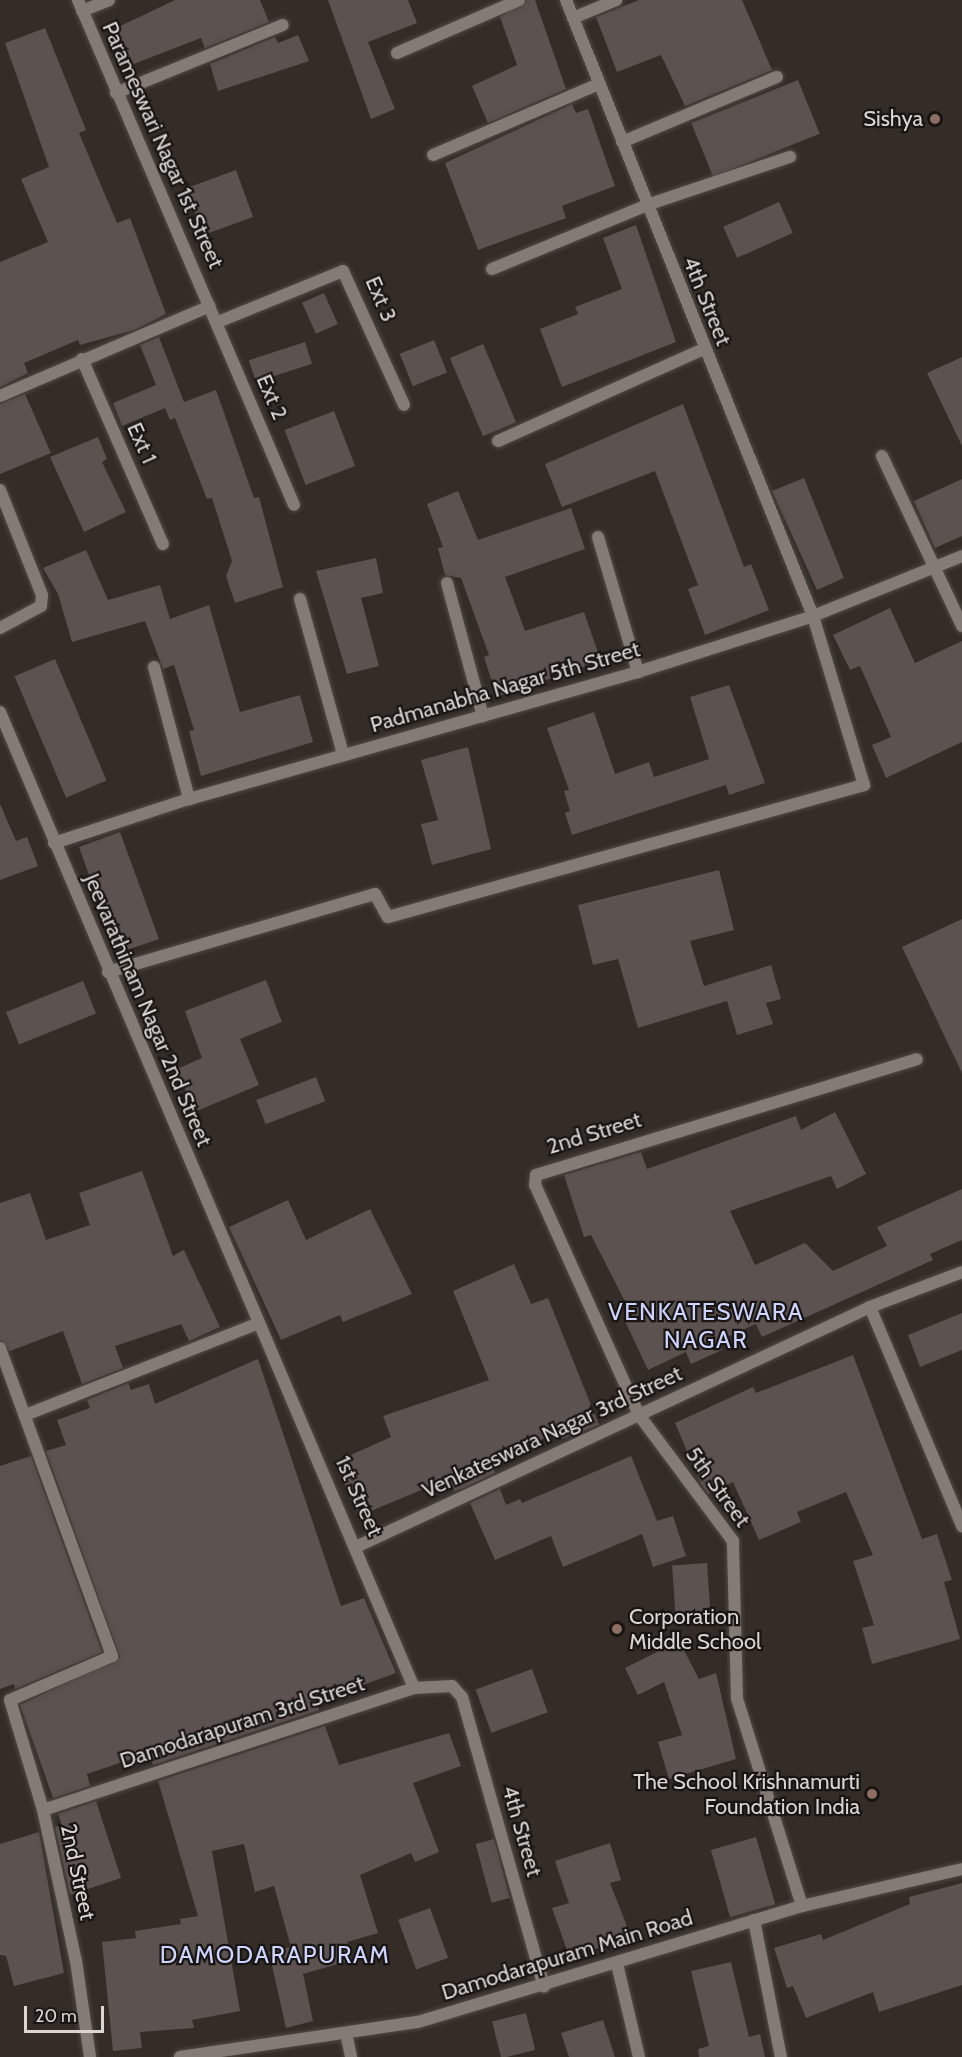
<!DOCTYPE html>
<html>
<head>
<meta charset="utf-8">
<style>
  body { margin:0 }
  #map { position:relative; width:962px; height:2057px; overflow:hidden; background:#332c27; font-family:Cabin,sans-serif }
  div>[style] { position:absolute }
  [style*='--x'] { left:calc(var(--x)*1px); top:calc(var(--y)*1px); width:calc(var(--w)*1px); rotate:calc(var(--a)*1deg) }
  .building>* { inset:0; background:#5c5250; transform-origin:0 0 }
  .roads { filter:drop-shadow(0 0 2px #504a46) drop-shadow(0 0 2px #504a46) }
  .minor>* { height:12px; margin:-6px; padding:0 6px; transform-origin:6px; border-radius:6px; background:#847b75 }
  .dots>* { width:16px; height:16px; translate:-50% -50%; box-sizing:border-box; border:3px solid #181513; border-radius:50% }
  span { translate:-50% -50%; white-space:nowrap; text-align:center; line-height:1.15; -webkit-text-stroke:4.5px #181513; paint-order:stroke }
  .poi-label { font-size:22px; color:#dad5d2 }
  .right { translate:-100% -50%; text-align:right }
  .left { translate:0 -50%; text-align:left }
  .street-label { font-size:22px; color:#dad5d2 }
  .neighbourhood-label { font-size:24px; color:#cdd4ff; letter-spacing:1.5px }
  .scale { position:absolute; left:24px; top:2006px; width:80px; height:27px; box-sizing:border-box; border:3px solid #dad5d2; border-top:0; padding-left:8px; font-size:18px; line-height:21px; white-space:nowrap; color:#dad5d2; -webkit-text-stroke:4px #181513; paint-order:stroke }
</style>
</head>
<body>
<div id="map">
  <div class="building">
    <div style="clip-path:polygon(175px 0,260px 0,269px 22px,205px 48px,201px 38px,131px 65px,112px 30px)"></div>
    <div style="clip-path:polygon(328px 0,408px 0,417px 23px,368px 42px,395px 109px,371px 119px)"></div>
    <div style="clip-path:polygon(527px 0,535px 0,566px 89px,488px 123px,472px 86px,517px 65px,500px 17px)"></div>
    <div style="clip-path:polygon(639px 0,742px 0,772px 70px,685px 106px,661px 55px,617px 72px,596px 17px)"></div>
    <div style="clip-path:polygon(45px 28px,86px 130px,79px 133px,117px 223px,130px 218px,166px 314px,134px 330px,80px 345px,78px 340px,24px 363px,28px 373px,0 387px,0 262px,48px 242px,21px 179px,49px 167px,5px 43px)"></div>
    <div style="clip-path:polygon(298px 35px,309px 61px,218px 91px,210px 64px,275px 37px,278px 43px)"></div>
    <div style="left:798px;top:80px;width:58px;height:115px;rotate:68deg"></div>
    <div style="clip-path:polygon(572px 104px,576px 113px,588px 109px,615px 186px,562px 206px,566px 218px,478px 250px,445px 163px)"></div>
    <div style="left:236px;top:170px;width:50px;height:53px;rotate:70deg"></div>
    <div style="left:779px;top:202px;width:34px;height:61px;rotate:66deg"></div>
    <div style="clip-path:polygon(636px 225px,676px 342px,562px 387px,540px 329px,578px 314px,575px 307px,622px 289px,603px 238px)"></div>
    <div style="left:324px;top:293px;width:34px;height:24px;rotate:66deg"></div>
    <div style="clip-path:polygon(159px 337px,184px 402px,216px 390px,254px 498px,259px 497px,283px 587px,235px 603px,226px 576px,232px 561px,212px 498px,207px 499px,175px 418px,170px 420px,165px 408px,122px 426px,113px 403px,156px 385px,140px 345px)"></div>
    <div style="left:434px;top:340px;width:35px;height:37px;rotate:68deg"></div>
    <div style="left:305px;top:342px;width:23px;height:59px;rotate:72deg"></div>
    <div style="left:483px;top:344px;width:85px;height:36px;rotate:67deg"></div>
    <div style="clip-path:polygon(962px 357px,962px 446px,927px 373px)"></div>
    <div style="clip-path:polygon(25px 394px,51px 453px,0 474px,0 404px)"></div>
    <div style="clip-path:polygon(683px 404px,744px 567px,751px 564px,769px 610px,705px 635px,688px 589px,698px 585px,655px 471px,562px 507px,545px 464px)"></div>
    <div style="left:334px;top:411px;width:59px;height:53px;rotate:69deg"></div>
    <div style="clip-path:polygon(98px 437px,107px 459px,102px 462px,126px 512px,84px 532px,50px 457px)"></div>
    <div style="clip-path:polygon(804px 478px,844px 578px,817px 590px,772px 491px)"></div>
    <div style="clip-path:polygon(962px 479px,962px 536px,935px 548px,914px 501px)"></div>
    <div style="clip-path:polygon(458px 491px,478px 540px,571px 508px,585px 549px,505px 577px,525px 631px,584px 612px,601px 661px,497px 697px,484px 657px,489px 655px,461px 578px,445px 575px,438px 548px,443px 547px,427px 504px)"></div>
    <div style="clip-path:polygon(86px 550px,108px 600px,160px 585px,170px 619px,209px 605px,240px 712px,300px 695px,313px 742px,201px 776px,189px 731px,194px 730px,174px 665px,163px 669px,145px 621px,72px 642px,58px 594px,43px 568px)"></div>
    <div style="clip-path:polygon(376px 558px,383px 593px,361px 598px,379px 666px,347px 674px,316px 571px)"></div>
    <div style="clip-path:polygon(890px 608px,915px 663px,962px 641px,962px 742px,886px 778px,872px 745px,891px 737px,860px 666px,850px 670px,833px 635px)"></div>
    <div style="left:55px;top:659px;width:132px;height:44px;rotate:67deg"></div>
    <div style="clip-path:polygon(729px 685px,765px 783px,729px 795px,726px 785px,572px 835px,565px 813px,570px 811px,564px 791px,569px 790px,547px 728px,594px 712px,615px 774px,649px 762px,654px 777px,709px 759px,690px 697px)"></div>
    <div style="clip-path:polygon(468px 747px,491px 849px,432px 865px,421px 824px,438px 820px,421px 760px)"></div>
    <div style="clip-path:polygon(0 804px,16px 841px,27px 837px,38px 866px,0 880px)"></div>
    <div style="clip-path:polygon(120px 832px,159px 939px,121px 952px,100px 887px,94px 889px,79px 847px)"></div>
    <div style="clip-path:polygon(719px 870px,734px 930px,690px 941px,704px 986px,771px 965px,781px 999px,766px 1003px,773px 1024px,737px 1035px,727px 1001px,638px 1028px,618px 959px,593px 965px,578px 905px)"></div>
    <div style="clip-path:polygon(962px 919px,962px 1073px,902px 947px)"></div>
    <div style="clip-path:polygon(266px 980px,282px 1022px,240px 1039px,259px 1085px,194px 1112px,177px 1069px,202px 1058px,185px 1011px)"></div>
    <div style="left:83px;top:981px;width:35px;height:83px;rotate:68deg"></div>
    <div style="left:316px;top:1077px;width:26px;height:64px;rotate:69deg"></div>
    <div style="clip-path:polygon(835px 1112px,866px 1174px,837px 1189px,831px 1176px,730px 1211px,755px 1265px,805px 1243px,833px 1271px,887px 1246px,877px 1227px,962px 1189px,962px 1240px,930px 1254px,933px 1260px,762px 1337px,756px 1324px,718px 1341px,722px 1350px,691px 1364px,686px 1352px,648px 1370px,625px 1321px,633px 1317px,591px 1235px,584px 1237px,564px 1175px,641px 1152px,647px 1169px,796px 1116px,801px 1130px)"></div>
    <div style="clip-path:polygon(142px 1171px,173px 1256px,184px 1250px,220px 1327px,189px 1341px,181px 1324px,115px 1346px,123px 1368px,82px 1384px,63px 1331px,10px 1351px,0 1340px,0 1203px,30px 1193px,46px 1240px,90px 1225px,79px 1193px)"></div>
    <div style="clip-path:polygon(288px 1200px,306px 1240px,370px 1209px,412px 1294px,343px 1322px,340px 1315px,281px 1340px,229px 1227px)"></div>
    <div style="clip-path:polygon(514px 1264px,531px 1304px,548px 1298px,599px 1425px,562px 1439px,559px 1432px,491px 1461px,495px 1473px,464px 1488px,454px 1491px,450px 1478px,359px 1516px,335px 1462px,391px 1437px,383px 1416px,489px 1380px,453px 1291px)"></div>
    <div style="clip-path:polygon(962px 1313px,962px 1350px,920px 1367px,908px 1335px)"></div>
    <div style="clip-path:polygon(853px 1355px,922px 1539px,937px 1534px,952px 1580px,944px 1582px,960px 1639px,872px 1664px,862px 1628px,874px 1625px,853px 1561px,873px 1555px,846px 1492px,797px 1512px,801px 1522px,759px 1540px,733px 1482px,708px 1494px,701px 1484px,675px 1423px,753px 1387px,756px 1393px)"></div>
    <div style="clip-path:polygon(258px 1359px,341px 1606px,364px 1598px,396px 1673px,316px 1702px,319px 1710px,153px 1765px,149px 1753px,87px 1774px,90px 1786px,53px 1798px,20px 1705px,120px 1657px,46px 1451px,66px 1445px,57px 1420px,90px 1408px,87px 1400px,128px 1383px,131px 1390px,149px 1384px,155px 1404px)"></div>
    <div style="clip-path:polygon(31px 1456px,102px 1652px,15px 1689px,14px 1684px,0 1689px,0 1466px)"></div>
    <div style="clip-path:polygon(631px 1456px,657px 1521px,673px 1516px,686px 1556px,653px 1567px,642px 1534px,563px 1567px,551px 1536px,495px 1560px,470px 1503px,500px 1489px,506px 1505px,520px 1499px,522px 1503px)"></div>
    <div style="left:707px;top:1563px;width:51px;height:35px;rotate:86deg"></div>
    <div style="clip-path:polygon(679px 1641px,699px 1679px,716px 1673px,736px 1759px,669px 1779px,658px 1742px,682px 1735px,664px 1682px,638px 1695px,625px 1668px)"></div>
    <div style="left:532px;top:1669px;width:46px;height:60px;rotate:70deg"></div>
    <div style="clip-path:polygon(325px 1726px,339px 1765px,449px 1733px,461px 1766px,413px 1783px,439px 1852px,415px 1862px,411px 1853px,360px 1875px,378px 1933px,347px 1942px,352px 1960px,303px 1974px,313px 2021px,286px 2028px,269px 1952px,291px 1947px,274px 1886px,255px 1892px,244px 1844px,212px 1851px,240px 2011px,192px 2020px,194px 2028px,140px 2032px,142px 2048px,113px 2051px,102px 1942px,136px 1938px,135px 1931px,181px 1924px,180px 1919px,198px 1916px,158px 1781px)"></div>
    <div style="clip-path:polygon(96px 1801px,121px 1878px,70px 1895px,55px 1827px,62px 1825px,58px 1814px)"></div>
    <div style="clip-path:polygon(39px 1832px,64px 1973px,14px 1986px,6px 1956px,0 1955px,0 1844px)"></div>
    <div style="left:756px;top:1837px;width:70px;height:47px;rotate:74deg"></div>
    <div style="left:494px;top:1839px;width:61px;height:19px;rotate:75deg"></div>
    <div style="clip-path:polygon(610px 1843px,621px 1880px,610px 1883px,632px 1939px,569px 1956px,552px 1908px,569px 1903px,555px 1861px)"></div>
    <div style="clip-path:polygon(962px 1883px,962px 1985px,879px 2012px,873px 1992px,806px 2018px,793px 1986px,787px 1988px,774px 1948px,821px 1934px,823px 1940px,910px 1904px,909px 1897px)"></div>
    <div style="left:430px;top:1908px;width:53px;height:34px;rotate:70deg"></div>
    <div style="clip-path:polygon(731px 1962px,749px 2037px,760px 2034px,765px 2057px,699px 2057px,698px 2049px,709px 2046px,691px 1971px)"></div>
    <div style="left:526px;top:2013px;width:38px;height:35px;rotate:76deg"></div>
    <div style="clip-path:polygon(603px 2020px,615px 2057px,569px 2057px,561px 2033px)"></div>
  </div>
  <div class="roads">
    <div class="minor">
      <div style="--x:78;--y:0;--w:549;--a:66.84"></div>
      <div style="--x:82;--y:11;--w:29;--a:-22"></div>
      <div style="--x:573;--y:18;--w:47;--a:-22.7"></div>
      <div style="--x:397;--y:53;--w:133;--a:-23.5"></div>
      <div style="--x:116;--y:93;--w:180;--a:-22.2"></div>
      <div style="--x:622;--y:142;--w:168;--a:-22.8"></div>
      <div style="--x:433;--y:155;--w:181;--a:-23.2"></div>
      <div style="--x:492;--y:269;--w:168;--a:-22.4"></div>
      <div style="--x:647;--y:205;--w:151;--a:-18.6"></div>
      <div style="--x:218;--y:322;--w:135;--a:-22.2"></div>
      <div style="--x:343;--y:271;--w:147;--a:65.5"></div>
      <div style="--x:82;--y:359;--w:202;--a:66.4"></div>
      <div style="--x:0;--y:396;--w:228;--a:-23.2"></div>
      <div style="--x:498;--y:441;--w:226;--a:-24.1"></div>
      <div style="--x:882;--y:456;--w:188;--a:64.8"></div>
      <div style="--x:0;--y:490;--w:113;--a:68.2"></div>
      <div style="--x:42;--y:595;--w:11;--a:95"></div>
      <div style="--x:41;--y:606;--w:47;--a:151.8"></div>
      <div style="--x:598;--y:537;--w:141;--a:73.5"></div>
      <div style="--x:447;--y:583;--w:138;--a:74.9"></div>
      <div style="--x:300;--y:599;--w:161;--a:74.5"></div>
      <div style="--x:154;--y:667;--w:137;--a:75.1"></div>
      <div style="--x:0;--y:712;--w:1060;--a:67.01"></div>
      <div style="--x:54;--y:843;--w:142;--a:-18.1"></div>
      <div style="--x:189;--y:799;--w:467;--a:-15.8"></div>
      <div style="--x:638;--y:672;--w:184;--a:-17.7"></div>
      <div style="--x:813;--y:616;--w:161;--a:-21.9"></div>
      <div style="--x:108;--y:972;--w:278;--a:-16.3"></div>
      <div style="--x:375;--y:894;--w:26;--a:61"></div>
      <div style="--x:388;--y:917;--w:494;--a:-15.5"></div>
      <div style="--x:864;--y:785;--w:177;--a:-106.8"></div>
      <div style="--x:813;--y:616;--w:664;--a:-111.85"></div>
      <div style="--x:870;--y:1307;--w:238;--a:67.2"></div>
      <div style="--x:0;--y:1348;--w:328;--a:70"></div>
      <div style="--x:112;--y:1656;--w:111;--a:156.7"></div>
      <div style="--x:10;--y:1700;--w:115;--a:73.3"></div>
      <div style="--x:43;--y:1810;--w:155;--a:77.7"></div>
      <div style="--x:76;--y:1961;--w:97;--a:81.7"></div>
      <div style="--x:28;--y:1414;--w:248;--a:-21.5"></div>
      <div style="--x:358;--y:1546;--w:565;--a:-25.02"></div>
      <div style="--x:870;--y:1307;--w:98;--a:-20.8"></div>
      <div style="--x:43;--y:1810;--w:391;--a:-18.2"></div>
      <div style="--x:414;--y:1688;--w:38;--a:-3"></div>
      <div style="--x:452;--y:1686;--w:15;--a:48"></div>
      <div style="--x:462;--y:1697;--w:301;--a:74.2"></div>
      <div style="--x:802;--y:1906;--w:218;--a:-107.4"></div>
      <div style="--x:737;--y:1698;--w:157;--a:-91.5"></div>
      <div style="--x:733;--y:1541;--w:157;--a:-126.7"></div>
      <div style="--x:639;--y:1415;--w:252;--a:-114.3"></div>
      <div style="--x:535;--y:1185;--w:10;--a:-84"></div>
      <div style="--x:536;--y:1175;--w:398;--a:-16.9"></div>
      <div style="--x:754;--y:1920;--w:140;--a:78.9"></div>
      <div style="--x:617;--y:1964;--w:96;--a:76.7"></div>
      <div style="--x:346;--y:2033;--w:25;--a:78"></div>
      <div style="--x:180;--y:2057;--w:241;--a:-8.4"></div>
      <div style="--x:418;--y:2022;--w:401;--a:-16.8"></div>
      <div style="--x:802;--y:1906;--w:164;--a:-13"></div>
    </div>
  </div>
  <div class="dots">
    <div style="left:935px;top:119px;background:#8d6e63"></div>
    <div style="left:617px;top:1629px;background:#8d6e63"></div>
    <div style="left:872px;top:1794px;background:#8d6e63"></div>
  </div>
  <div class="poi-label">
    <span class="right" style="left:923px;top:119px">Sishya</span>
    <span class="left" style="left:629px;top:1629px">Corporation<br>Middle School</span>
    <span class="right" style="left:860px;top:1794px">The School Krishnamurti<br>Foundation India</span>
  </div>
  <div class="street-label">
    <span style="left:163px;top:145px;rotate:66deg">Parameswari Nagar 1st Street</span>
    <span style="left:381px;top:299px;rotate:67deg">Ext 3</span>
    <span style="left:707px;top:301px;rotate:68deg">4th Street</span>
    <span style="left:272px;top:397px;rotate:67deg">Ext 2</span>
    <span style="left:142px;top:443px;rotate:66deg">Ext 1</span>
    <span style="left:505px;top:687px;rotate:-16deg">Padmanabha Nagar 5th Street</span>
    <span style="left:148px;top:1010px;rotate:67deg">Jeevarathinam Nagar 2nd Street</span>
    <span style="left:594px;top:1133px;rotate:-17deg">2nd Street</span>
    <span style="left:552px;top:1432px;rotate:-25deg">Venkateswara Nagar 3rd Street</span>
    <span style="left:718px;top:1487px;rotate:54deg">5th Street</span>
    <span style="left:359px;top:1496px;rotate:66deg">1st Street</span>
    <span style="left:242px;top:1722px;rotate:-18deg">Damodarapuram 3rd Street</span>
    <span style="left:522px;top:1831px;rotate:74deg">4th Street</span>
    <span style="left:78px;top:1872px;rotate:78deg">2nd Street</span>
    <span style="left:567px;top:1955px;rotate:-17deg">Damodarapuram Main Road</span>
  </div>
  <div class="neighbourhood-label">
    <span style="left:706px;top:1326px">VENKATESWARA<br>NAGAR</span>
    <span style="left:275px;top:1955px">DAMODARAPURAM</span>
  </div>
  <div class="scale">20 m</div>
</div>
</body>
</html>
